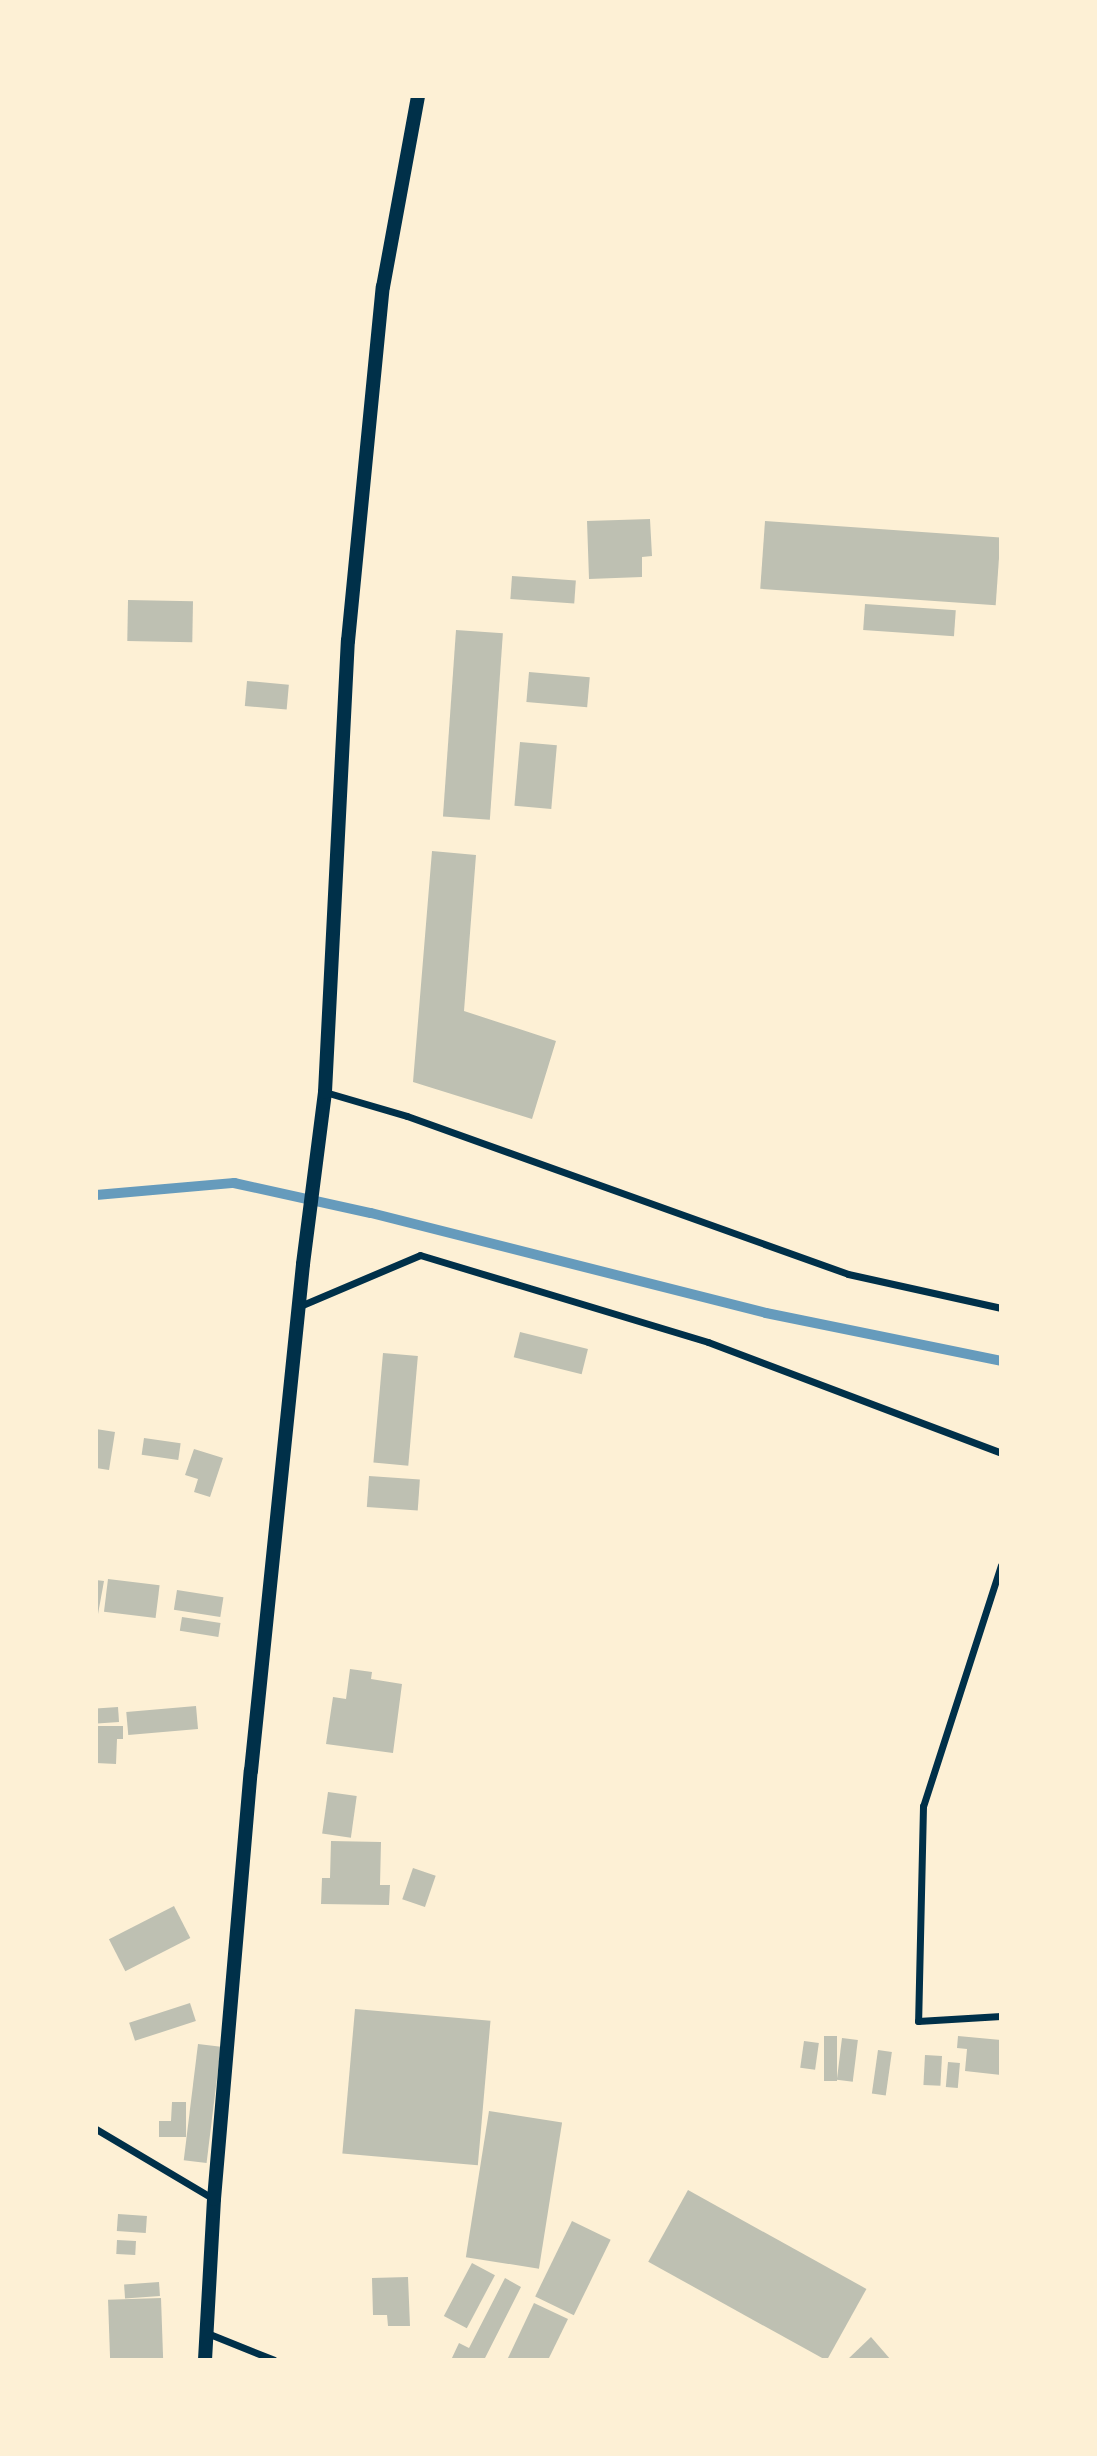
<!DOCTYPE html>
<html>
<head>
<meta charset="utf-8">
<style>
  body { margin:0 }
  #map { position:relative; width:1097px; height:2456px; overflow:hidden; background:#fdf0d5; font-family:"PT Sans",sans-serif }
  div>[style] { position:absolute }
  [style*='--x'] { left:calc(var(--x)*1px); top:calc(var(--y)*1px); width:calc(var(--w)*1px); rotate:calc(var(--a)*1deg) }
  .stream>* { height:10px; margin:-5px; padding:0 5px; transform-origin:5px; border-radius:5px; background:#669bbc }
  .building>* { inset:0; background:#bec0b2; transform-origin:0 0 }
  .minor>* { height:7px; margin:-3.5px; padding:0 3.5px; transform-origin:3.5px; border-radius:3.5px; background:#003049 }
  .secondary>* { height:14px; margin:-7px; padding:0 7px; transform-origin:7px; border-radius:7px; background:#003049 }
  span { translate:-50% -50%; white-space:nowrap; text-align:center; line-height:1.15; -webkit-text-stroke:6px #fdf0d5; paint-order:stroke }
  .frame { position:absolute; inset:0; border:98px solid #fdf0d5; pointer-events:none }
</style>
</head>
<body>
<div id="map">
  <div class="stream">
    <div style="--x:96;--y:1195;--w:139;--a:-5"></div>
    <div style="--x:234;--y:1183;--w:140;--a:12.4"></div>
    <div style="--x:371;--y:1213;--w:407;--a:14.2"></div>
    <div style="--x:766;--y:1313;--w:240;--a:11.5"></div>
  </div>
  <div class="building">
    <div style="clip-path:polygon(650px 519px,652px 556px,642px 557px,642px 577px,589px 579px,587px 521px)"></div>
    <div style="left:765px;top:521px;width:236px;height:68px;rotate:4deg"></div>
    <div style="left:512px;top:576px;width:64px;height:23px;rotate:4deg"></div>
    <div style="left:128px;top:600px;width:65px;height:41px;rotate:1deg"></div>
    <div style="left:865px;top:604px;width:91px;height:26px;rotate:4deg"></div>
    <div style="left:456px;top:630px;width:47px;height:187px;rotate:4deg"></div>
    <div style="left:529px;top:672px;width:61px;height:30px;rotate:5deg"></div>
    <div style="left:247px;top:681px;width:42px;height:25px;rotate:5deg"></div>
    <div style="left:520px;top:742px;width:37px;height:64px;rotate:5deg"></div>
    <div style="clip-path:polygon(432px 851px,476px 855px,464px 1011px,556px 1041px,532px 1119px,413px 1082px)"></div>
    <div style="left:520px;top:1332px;width:70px;height:26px;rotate:14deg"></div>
    <div style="left:383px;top:1353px;width:35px;height:110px;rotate:5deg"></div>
    <div style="clip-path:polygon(96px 1429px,115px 1432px,109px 1470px,96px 1468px)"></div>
    <div style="left:144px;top:1438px;width:37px;height:17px;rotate:8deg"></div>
    <div style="clip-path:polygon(194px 1449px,223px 1458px,210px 1497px,194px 1492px,198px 1479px,185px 1475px)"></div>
    <div style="left:369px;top:1476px;width:51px;height:31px;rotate:4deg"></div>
    <div style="left:108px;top:1579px;width:52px;height:33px;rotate:7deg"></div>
    <div style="clip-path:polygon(96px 1580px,104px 1581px,98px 1614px,96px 1614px)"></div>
    <div style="left:177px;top:1590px;width:47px;height:20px;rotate:9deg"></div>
    <div style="left:182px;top:1617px;width:39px;height:14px;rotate:9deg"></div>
    <div style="clip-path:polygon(350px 1669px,372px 1672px,371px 1679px,402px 1684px,393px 1753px,326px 1744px,333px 1697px,346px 1699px)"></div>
    <div style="left:196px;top:1706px;width:23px;height:70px;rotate:85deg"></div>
    <div style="left:118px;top:1707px;width:15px;height:22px;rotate:86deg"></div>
    <div style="clip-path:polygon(96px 1726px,123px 1726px,123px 1739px,117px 1739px,116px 1764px,96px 1763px)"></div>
    <div style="left:328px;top:1792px;width:29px;height:42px;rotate:8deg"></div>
    <div style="clip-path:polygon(331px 1841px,381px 1842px,380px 1885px,390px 1885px,389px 1905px,321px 1904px,322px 1878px,330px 1878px)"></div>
    <div style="left:413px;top:1868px;width:24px;height:33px;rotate:19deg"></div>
    <div style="left:174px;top:1906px;width:36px;height:73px;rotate:63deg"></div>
    <div style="left:190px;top:2003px;width:19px;height:64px;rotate:72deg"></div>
    <div style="left:355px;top:2009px;width:136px;height:145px;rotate:5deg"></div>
    <div style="left:824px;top:2036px;width:13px;height:45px"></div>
    <div style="clip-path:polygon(958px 2036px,1001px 2040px,1001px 2075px,965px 2071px,967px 2049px,957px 2048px)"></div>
    <div style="left:842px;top:2038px;width:16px;height:42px;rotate:7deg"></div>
    <div style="left:804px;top:2041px;width:15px;height:27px;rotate:8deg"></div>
    <div style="left:198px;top:2044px;width:23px;height:117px;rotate:7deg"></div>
    <div style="left:878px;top:2050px;width:14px;height:44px;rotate:8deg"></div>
    <div style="left:925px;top:2055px;width:17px;height:30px;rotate:3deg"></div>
    <div style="left:948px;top:2062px;width:12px;height:25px;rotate:5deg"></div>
    <div style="clip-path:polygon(172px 2102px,186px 2102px,186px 2137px,159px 2137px,159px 2121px,171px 2121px)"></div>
    <div style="left:489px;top:2111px;width:74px;height:148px;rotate:9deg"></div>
    <div style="left:688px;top:2190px;width:204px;height:82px;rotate:29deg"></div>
    <div style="left:118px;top:2214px;width:29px;height:17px;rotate:4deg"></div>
    <div style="left:572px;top:2221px;width:43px;height:84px;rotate:26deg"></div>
    <div style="left:117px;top:2240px;width:19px;height:14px;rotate:3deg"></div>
    <div style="left:472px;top:2263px;width:26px;height:60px;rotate:28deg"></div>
    <div style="clip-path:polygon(408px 2277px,410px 2326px,388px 2326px,387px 2315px,373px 2315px,372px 2278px)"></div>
    <div style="clip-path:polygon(505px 2278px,521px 2287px,484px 2360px,451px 2360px,459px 2343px,469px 2348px)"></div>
    <div style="left:159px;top:2282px;width:14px;height:35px;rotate:86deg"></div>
    <div style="left:161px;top:2298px;width:62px;height:53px;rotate:88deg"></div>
    <div style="clip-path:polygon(534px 2303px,568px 2319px,548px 2360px,507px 2360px)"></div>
    <div style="clip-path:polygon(871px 2337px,891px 2360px,847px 2360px)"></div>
  </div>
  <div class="minor">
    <div style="--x:325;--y:1092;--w:85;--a:16.3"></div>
    <div style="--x:407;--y:1116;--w:468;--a:19.7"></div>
    <div style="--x:848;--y:1274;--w:157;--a:12.5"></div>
    <div style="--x:300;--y:1306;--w:130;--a:-23"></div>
    <div style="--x:420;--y:1255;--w:301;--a:16.8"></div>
    <div style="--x:708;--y:1342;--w:313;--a:20.7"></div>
    <div style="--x:1001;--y:1565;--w:253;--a:107.9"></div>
    <div style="--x:923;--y:1806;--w:215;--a:91.3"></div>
    <div style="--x:918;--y:2021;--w:83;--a:-3.4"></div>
    <div style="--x:96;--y:2129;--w:137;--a:30.7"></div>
    <div style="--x:207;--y:2333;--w:72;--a:21.9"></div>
  </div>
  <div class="secondary">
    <div style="--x:205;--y:2360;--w:161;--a:-86.8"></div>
    <div style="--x:214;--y:2199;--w:430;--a:-85.1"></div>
    <div style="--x:251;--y:1771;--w:510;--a:-84.14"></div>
    <div style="--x:303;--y:1264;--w:173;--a:-82.7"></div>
    <div style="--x:325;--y:1092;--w:452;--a:-87.1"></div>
    <div style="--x:348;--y:641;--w:356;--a:-84.4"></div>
    <div style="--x:383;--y:287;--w:194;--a:-79.6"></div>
  </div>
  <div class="frame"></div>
</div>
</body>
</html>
